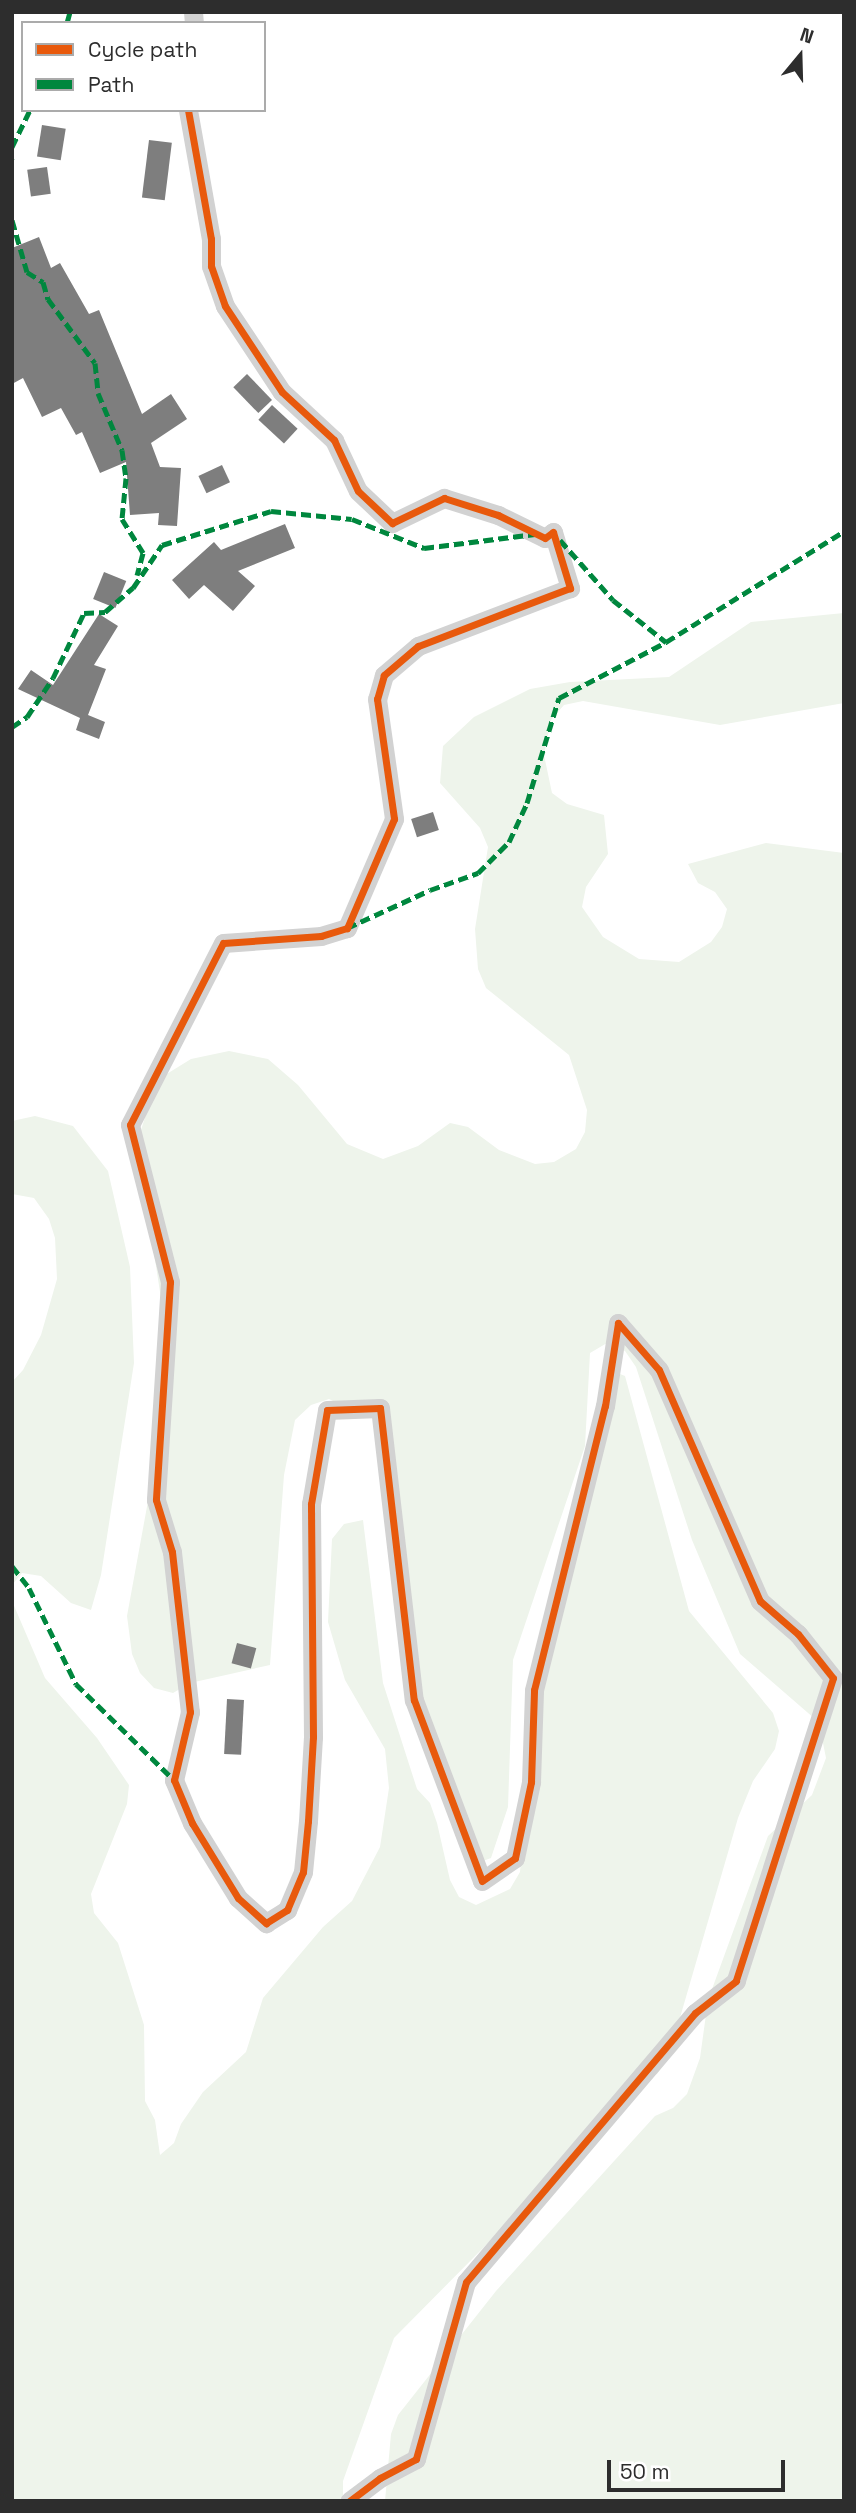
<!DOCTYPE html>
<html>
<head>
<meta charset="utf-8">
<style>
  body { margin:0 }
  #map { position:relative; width:856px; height:2513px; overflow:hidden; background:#fff; font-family:"Space Grotesk",sans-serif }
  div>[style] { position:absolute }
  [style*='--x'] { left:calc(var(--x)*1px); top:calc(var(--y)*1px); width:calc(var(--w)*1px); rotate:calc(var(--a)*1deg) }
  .green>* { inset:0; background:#eef4eb }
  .building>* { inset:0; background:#7e7e7e; transform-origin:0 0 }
  .minor>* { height:19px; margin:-9.5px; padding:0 9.5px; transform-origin:9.5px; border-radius:9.5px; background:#d2d2d2 }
  .quiet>* { height:5px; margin-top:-2.5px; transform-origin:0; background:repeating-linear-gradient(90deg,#00873e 0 10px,transparent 0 15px) }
  .cycleway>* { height:7px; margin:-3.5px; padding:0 3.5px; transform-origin:3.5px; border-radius:3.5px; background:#e8590c }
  span { translate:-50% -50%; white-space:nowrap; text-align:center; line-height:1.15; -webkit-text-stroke:7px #fff; paint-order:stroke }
  .frame { position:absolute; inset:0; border:14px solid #2d2d2d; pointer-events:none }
  .legend { position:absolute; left:21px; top:21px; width:245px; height:91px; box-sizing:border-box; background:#fff; border:2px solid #ababab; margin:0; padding:9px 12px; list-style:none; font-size:21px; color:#2d2d2d }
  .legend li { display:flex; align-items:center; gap:14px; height:35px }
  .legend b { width:35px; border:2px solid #ababab }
  .north { position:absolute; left:765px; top:21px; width:70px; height:70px; -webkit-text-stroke:5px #fff; paint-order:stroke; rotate:19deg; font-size:19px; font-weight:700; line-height:28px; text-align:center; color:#2d2d2d }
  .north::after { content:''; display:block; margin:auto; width:24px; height:32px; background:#2d2d2d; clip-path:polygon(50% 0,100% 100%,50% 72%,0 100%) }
  .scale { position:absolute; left:607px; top:2460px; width:178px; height:32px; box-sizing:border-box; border:4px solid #2d2d2d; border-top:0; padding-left:9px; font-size:21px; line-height:24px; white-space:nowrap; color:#2d2d2d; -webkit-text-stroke:5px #fff; paint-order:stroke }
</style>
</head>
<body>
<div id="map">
  <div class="green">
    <div style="clip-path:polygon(844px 613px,844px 703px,720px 725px,583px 701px,564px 705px,551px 720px,544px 755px,552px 793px,567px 804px,604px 815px,608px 854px,586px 887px,582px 907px,603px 937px,639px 959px,679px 962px,711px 942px,722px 927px,727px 909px,715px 892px,698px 883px,688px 864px,766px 843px,844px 853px,844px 2501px,385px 2501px,391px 2434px,398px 2415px,496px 2291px,655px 2116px,673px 2108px,687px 2094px,700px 2058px,708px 2000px,768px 1836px,812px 1795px,826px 1758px,822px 1738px,815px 1719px,740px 1654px,692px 1540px,636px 1367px,625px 1351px,607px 1343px,590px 1353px,585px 1446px,513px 1660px,508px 1807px,491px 1858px,483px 1861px,433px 1766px,379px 1408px,350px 1409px,329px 1399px,311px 1405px,295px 1420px,284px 1475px,270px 1665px,190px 1683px,173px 1693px,154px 1688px,140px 1673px,132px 1654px,127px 1616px,163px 1419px,168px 1344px,138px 1149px,141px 1130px,157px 1080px,191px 1059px,229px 1051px,268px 1059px,298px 1085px,347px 1144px,383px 1159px,418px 1146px,450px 1123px,468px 1127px,499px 1150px,535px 1164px,554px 1162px,576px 1149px,585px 1132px,587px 1110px,569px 1055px,486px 988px,478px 969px,475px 929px,488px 847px,480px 828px,440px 783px,443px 746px,474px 717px,530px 689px,570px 682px,669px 677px,751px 622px)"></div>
    <div style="clip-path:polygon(35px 1116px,73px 1126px,108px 1171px,130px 1267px,134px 1363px,101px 1575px,91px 1610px,71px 1603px,41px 1576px,22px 1573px,12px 1585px,12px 1382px,23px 1370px,41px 1335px,57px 1279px,55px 1238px,49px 1219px,34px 1198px,12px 1194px,12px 1121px)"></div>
    <div style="clip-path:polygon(615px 1372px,625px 1376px,689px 1611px,773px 1713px,779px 1731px,775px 1749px,753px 1781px,738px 1818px,668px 2059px,657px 2074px,639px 2081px,577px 2153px,394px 2338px,343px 2481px,343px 2501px,12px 2501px,12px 1601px,45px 1678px,97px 1738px,129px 1785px,127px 1804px,91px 1894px,94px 1913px,118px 1943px,144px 2025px,145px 2101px,155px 2120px,160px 2155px,174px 2143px,181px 2124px,203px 2092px,246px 2052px,263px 1998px,323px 1927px,352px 1901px,380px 1847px,389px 1788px,385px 1749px,345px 1680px,328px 1622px,332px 1539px,344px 1524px,363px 1520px,383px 1683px,417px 1789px,430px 1803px,437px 1823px,450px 1880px,459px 1897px,476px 1905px,510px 1889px,520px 1872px,532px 1732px)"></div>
  </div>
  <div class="building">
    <div style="left:42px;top:125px;width:24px;height:32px;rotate:9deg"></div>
    <div style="left:149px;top:140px;width:23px;height:58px;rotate:7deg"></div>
    <div style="left:47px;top:167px;width:27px;height:20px;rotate:82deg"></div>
    <div style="clip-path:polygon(39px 237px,51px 268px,60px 263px,89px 314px,99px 310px,142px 414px,171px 394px,187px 419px,151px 443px,160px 467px,181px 468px,177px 526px,158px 525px,159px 513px,130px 515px,126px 462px,100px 473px,82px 432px,76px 435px,61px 408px,42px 417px,23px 378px,12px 384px,12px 248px)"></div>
    <div style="left:247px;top:374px;width:36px;height:19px;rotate:46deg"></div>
    <div style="left:272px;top:405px;width:35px;height:20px;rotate:43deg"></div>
    <div style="left:222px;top:465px;width:19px;height:26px;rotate:65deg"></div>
    <div style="clip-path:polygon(285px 524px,295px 548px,238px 571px,255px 586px,233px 611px,204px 585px,189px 599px,172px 580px,214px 542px,221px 550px)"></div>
    <div style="left:104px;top:572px;width:24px;height:29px;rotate:22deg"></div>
    <div style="clip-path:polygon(99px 614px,118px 626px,94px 665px,106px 669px,88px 715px,105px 722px,99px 739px,76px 730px,80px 718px,18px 689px,31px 670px,53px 685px)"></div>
    <div style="left:433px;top:812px;width:19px;height:23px;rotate:72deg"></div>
    <div style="left:237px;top:1643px;width:20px;height:21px;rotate:15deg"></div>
    <div style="left:227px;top:1699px;width:17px;height:55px;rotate:3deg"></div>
  </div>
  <div class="minor">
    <div style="--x:193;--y:12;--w:11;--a:85"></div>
    <div style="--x:188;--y:110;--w:131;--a:79.9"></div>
    <div style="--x:211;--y:239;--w:27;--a:90"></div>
    <div style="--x:211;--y:266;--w:42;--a:70.7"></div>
    <div style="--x:225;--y:306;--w:103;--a:56.5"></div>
    <div style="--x:282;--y:392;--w:71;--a:42.7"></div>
    <div style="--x:334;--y:440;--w:56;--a:64.8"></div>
    <div style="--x:358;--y:491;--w:47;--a:43.3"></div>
    <div style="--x:392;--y:523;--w:58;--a:-25.7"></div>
    <div style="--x:444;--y:498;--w:57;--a:17.5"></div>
    <div style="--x:498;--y:515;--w:52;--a:26.1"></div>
    <div style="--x:545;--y:538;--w:10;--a:-37"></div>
    <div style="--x:553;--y:532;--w:59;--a:73.1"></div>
    <div style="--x:570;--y:588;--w:163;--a:159.1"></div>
    <div style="--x:418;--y:646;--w:45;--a:139.5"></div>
    <div style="--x:384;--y:675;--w:25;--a:106"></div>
    <div style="--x:377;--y:699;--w:121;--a:81.9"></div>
    <div style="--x:394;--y:819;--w:119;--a:113.3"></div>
    <div style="--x:347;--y:928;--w:27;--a:163"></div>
    <div style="--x:321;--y:936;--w:98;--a:175.9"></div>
    <div style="--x:223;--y:943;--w:204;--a:117.1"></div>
    <div style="--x:130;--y:1125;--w:162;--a:75.7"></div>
    <div style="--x:170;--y:1282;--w:218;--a:93.7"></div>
    <div style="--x:156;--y:1500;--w:54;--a:72.9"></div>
    <div style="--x:172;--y:1552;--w:161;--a:83.6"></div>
    <div style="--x:190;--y:1712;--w:70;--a:103.2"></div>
    <div style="--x:174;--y:1780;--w:47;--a:67.3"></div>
    <div style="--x:192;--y:1823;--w:88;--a:58.5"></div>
    <div style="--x:238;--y:1898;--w:38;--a:42"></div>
    <div style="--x:266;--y:1923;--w:25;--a:-32"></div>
    <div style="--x:287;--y:1910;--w:41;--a:-67.2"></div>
    <div style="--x:303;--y:1872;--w:51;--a:-84.4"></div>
    <div style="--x:308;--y:1821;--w:84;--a:-86.6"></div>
    <div style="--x:313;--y:1737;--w:233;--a:-90.5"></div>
    <div style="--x:311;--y:1504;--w:95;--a:-80.3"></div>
    <div style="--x:327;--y:1410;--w:53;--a:-2.2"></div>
    <div style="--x:380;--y:1408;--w:294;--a:83.4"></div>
    <div style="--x:414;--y:1700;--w:193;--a:69.4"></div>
    <div style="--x:482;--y:1881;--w:40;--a:-34.9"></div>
    <div style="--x:515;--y:1858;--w:78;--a:-78.1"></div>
    <div style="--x:531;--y:1782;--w:92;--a:-88.1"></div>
    <div style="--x:534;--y:1690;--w:293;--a:-76"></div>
    <div style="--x:605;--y:1406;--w:84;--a:-81.1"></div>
    <div style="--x:618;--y:1323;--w:62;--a:48.9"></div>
    <div style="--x:659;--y:1370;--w:252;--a:66.4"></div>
    <div style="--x:760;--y:1601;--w:50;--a:41"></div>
    <div style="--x:798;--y:1634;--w:56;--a:51.5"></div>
    <div style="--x:833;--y:1678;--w:318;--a:107.8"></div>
    <div style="--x:736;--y:1981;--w:52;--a:142"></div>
    <div style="--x:695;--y:2013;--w:353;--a:130.4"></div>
    <div style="--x:466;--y:2282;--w:184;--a:105.8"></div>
    <div style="--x:416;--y:2459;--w:41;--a:152.2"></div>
    <div style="--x:380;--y:2478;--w:38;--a:143"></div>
  </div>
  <div class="quiet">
    <div style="--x:67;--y:23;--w:11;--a:-75"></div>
    <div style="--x:12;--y:147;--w:41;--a:-64.1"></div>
    <div style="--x:12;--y:158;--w:1;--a:90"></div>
    <div style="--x:12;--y:220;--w:54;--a:73.9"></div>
    <div style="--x:27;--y:272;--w:19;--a:32"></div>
    <div style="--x:43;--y:282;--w:18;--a:74"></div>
    <div style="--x:48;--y:299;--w:79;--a:53.7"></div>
    <div style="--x:95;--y:363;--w:30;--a:84"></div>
    <div style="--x:98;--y:393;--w:62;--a:67.2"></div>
    <div style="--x:122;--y:450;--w:28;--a:82"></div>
    <div style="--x:126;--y:478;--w:41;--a:95.6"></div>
    <div style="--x:122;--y:519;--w:40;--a:58"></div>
    <div style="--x:143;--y:553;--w:23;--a:105"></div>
    <div style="--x:560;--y:540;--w:80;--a:48.5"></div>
    <div style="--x:613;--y:600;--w:68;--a:38.4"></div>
    <div style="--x:666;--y:642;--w:210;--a:-31.9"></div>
    <div style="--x:12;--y:727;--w:18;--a:-34"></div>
    <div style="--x:27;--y:717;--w:47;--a:-56.3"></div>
    <div style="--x:53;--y:678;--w:72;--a:-64.5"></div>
    <div style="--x:84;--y:613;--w:21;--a:-3"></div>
    <div style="--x:105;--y:612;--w:37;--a:-41"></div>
    <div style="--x:133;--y:588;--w:52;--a:-56"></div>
    <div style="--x:162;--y:545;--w:114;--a:-17.3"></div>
    <div style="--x:271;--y:511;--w:81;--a:5.6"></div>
    <div style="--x:352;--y:519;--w:78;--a:21.9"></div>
    <div style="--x:424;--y:548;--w:112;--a:-7.2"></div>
    <div style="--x:347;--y:928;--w:91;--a:-24.6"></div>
    <div style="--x:430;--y:890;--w:51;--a:-19.5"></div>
    <div style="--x:478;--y:873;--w:44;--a:-45"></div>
    <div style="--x:509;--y:842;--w:43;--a:-65.2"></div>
    <div style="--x:527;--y:803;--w:110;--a:-73.1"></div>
    <div style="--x:559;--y:698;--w:121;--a:-27.6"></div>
    <div style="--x:12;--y:1566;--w:28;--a:52"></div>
    <div style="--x:29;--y:1588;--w:107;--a:63.9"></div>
    <div style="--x:76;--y:1684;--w:137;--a:44.4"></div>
  </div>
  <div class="cycleway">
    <div style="--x:188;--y:110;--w:131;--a:79.9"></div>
    <div style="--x:211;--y:239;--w:27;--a:90"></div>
    <div style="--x:211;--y:266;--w:42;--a:70.7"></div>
    <div style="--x:225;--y:306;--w:103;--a:56.5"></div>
    <div style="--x:282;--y:392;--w:71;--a:42.7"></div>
    <div style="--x:334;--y:440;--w:56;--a:64.8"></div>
    <div style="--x:358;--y:491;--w:47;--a:43.3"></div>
    <div style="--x:392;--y:523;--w:58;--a:-25.7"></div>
    <div style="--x:444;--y:498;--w:57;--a:17.5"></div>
    <div style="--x:498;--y:515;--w:52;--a:26.1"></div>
    <div style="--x:545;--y:538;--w:10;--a:-37"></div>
    <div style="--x:553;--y:532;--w:59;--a:73.1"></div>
    <div style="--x:570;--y:588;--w:163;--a:159.1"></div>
    <div style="--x:418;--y:646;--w:45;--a:139.5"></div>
    <div style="--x:384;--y:675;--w:25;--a:106"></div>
    <div style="--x:377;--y:699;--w:121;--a:81.9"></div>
    <div style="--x:394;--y:819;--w:119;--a:113.3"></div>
    <div style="--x:347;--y:928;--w:27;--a:163"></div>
    <div style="--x:321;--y:936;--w:98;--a:175.9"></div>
    <div style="--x:223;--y:943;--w:204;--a:117.1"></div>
    <div style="--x:130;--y:1125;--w:162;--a:75.7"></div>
    <div style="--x:170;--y:1282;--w:218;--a:93.7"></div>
    <div style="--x:156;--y:1500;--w:54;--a:72.9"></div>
    <div style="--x:172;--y:1552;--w:161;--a:83.6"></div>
    <div style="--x:190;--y:1712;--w:70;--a:103.2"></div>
    <div style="--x:174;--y:1780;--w:47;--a:67.3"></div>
    <div style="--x:192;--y:1823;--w:88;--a:58.5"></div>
    <div style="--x:238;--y:1898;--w:38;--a:42"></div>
    <div style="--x:266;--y:1923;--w:25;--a:-32"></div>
    <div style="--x:287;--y:1910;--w:41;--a:-67.2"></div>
    <div style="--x:303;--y:1872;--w:51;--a:-84.4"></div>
    <div style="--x:308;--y:1821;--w:84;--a:-86.6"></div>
    <div style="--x:313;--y:1737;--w:233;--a:-90.5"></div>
    <div style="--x:311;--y:1504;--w:95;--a:-80.3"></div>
    <div style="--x:327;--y:1410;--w:53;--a:-2.2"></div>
    <div style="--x:380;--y:1408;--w:294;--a:83.4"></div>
    <div style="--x:414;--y:1700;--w:193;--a:69.4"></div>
    <div style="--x:482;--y:1881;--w:40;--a:-34.9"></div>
    <div style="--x:515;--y:1858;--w:78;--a:-78.1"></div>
    <div style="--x:531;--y:1782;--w:92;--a:-88.1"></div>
    <div style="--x:534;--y:1690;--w:293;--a:-76"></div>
    <div style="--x:605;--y:1406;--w:84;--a:-81.1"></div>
    <div style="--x:618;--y:1323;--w:62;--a:48.9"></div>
    <div style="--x:659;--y:1370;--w:252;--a:66.4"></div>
    <div style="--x:760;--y:1601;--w:50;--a:41"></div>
    <div style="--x:798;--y:1634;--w:56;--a:51.5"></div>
    <div style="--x:833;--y:1678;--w:318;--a:107.8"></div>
    <div style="--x:736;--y:1981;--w:52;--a:142"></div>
    <div style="--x:695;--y:2013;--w:353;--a:130.4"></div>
    <div style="--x:466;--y:2282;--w:184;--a:105.8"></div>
    <div style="--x:416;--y:2459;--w:41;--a:152.2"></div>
    <div style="--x:380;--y:2478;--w:38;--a:143"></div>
  </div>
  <div class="frame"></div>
  <ul class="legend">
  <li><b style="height:9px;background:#e8590c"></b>Cycle path</li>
  <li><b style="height:9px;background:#00873e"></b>Path</li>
  </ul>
  <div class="north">N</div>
  <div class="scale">50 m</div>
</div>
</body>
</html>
